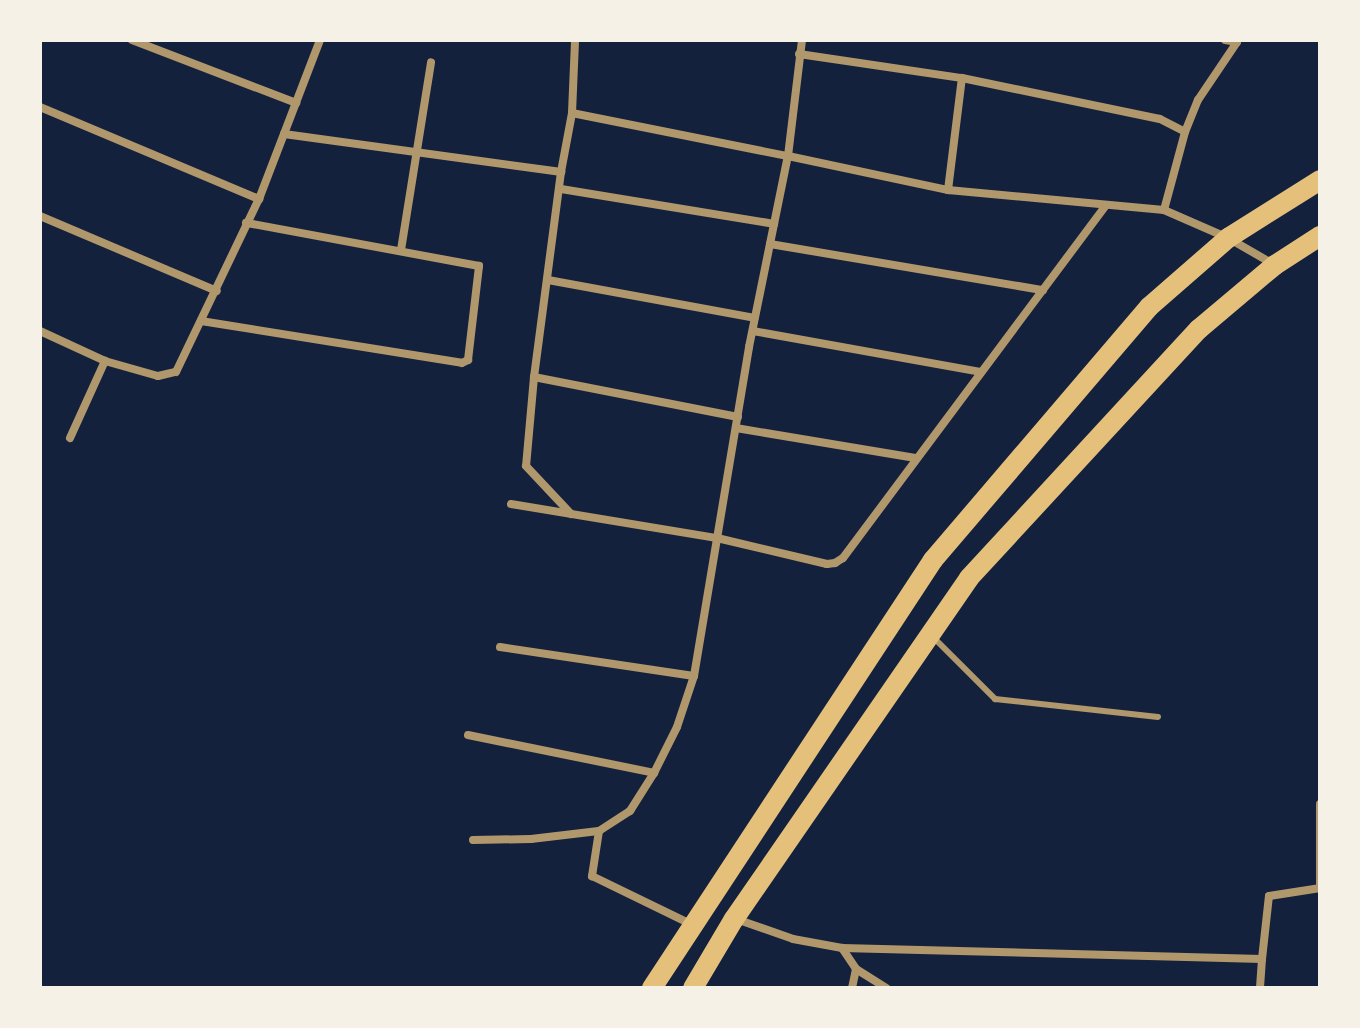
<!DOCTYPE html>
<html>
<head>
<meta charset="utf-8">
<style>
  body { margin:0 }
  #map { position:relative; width:1360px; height:1028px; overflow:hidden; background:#14213d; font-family:Rubik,sans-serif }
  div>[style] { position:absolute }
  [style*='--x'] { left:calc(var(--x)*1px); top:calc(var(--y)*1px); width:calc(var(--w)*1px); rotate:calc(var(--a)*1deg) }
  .service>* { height:6px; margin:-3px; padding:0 3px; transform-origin:3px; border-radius:3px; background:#b1986c }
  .minor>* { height:8px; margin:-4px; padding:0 4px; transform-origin:4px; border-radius:4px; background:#b1986c }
  .primary>* { height:20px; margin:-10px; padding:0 10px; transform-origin:10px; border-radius:10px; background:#e5c07b }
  span { translate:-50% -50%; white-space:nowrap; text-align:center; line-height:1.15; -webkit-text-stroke:6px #f6f1e7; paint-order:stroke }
  .frame { position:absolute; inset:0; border:42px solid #f6f1e7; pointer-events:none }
</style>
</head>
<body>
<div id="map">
  <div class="service">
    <div style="--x:933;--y:637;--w:88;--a:45"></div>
    <div style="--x:995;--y:699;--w:164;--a:6.3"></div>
  </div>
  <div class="minor">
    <div style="--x:132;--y:40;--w:176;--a:21"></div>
    <div style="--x:799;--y:54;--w:165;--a:8.4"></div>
    <div style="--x:962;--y:78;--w:202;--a:11.7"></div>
    <div style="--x:1160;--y:119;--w:28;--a:27"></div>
    <div style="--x:40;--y:107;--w:238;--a:22.8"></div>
    <div style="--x:572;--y:113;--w:73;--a:-87.6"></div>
    <div style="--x:284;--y:134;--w:280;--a:7.8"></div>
    <div style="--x:561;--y:189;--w:216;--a:9.3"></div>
    <div style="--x:948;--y:190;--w:113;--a:-82.9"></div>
    <div style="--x:1164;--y:210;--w:81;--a:-74.9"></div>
    <div style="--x:1185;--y:132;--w:35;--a:-68"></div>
    <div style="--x:1198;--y:100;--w:70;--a:-56.1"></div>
    <div style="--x:1237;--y:42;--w:12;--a:-171"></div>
    <div style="--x:40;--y:216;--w:192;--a:23"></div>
    <div style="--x:770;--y:244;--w:277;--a:9.6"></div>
    <div style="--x:401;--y:250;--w:190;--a:-80.9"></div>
    <div style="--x:548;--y:280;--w:210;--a:10.4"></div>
    <div style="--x:201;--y:321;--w:264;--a:9.1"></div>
    <div style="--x:462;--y:363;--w:7;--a:-27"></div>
    <div style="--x:468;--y:360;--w:95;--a:-83.3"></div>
    <div style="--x:479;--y:266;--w:237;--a:-169.5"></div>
    <div style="--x:40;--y:331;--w:72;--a:24.8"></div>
    <div style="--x:105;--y:361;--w:55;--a:15.8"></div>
    <div style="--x:158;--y:376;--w:18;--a:-13"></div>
    <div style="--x:176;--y:372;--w:192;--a:-64.4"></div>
    <div style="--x:259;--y:199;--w:170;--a:-69"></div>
    <div style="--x:753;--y:331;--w:231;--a:10.2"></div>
    <div style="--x:534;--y:377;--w:89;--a:95.1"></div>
    <div style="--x:526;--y:466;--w:66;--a:46.8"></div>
    <div style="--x:738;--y:417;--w:208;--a:-168.9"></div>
    <div style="--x:534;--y:377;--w:207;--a:-82.5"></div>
    <div style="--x:561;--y:172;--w:60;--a:-79.4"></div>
    <div style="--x:572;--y:113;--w:220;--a:11.3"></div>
    <div style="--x:788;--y:156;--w:117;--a:-83.1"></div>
    <div style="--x:736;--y:428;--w:182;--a:9.5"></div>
    <div style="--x:70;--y:438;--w:85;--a:-65.6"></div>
    <div style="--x:511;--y:504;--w:209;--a:9.4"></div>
    <div style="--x:717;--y:538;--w:113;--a:13.3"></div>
    <div style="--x:827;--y:564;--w:8;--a:-7"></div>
    <div style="--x:835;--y:563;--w:9;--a:-32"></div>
    <div style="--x:843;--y:558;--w:438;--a:-53.3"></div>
    <div style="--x:500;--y:647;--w:196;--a:8.5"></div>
    <div style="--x:468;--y:735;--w:190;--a:11.5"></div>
    <div style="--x:654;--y:773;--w:51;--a:-63.4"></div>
    <div style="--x:677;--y:727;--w:54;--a:-71.6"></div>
    <div style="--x:694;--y:676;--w:334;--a:-80.5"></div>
    <div style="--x:749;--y:347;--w:195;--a:-78.5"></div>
    <div style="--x:788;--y:156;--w:164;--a:12"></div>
    <div style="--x:948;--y:190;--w:217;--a:5.3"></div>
    <div style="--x:1164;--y:210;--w:70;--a:23.6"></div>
    <div style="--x:1228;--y:238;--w:54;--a:29.9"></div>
    <div style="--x:599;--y:831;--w:46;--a:98.8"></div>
    <div style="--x:592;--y:876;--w:110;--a:25.9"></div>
    <div style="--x:473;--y:840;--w:58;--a:-1"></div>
    <div style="--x:531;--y:839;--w:68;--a:-6.7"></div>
    <div style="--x:599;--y:831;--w:37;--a:-33"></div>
    <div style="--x:630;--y:811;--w:45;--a:-57.7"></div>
    <div style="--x:1320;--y:888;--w:84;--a:-90"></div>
    <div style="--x:736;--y:919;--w:60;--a:19.3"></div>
    <div style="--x:793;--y:939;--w:50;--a:10.4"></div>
    <div style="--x:842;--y:948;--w:420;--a:1.5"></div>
    <div style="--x:1262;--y:959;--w:29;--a:94"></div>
    <div style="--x:842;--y:948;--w:25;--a:56"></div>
    <div style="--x:856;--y:969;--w:36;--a:32"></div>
    <div style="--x:1262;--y:959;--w:63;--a:-83.7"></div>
    <div style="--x:1269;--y:896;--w:52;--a:-8.9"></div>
    <div style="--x:852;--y:988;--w:19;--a:-78"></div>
  </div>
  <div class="primary">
    <div style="--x:652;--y:988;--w:512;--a:-56.71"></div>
    <div style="--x:933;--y:560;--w:333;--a:-49.5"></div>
    <div style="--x:1149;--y:307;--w:105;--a:-41.1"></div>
    <div style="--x:1228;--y:238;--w:109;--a:-32.2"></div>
    <div style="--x:693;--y:988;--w:80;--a:-59.3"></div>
    <div style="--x:734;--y:919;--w:414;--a:-55.4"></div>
    <div style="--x:969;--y:578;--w:339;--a:-47.3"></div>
    <div style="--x:1199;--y:329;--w:99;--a:-40.1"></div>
    <div style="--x:1275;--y:265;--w:54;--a:-32.8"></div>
  </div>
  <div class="frame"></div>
</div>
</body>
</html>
